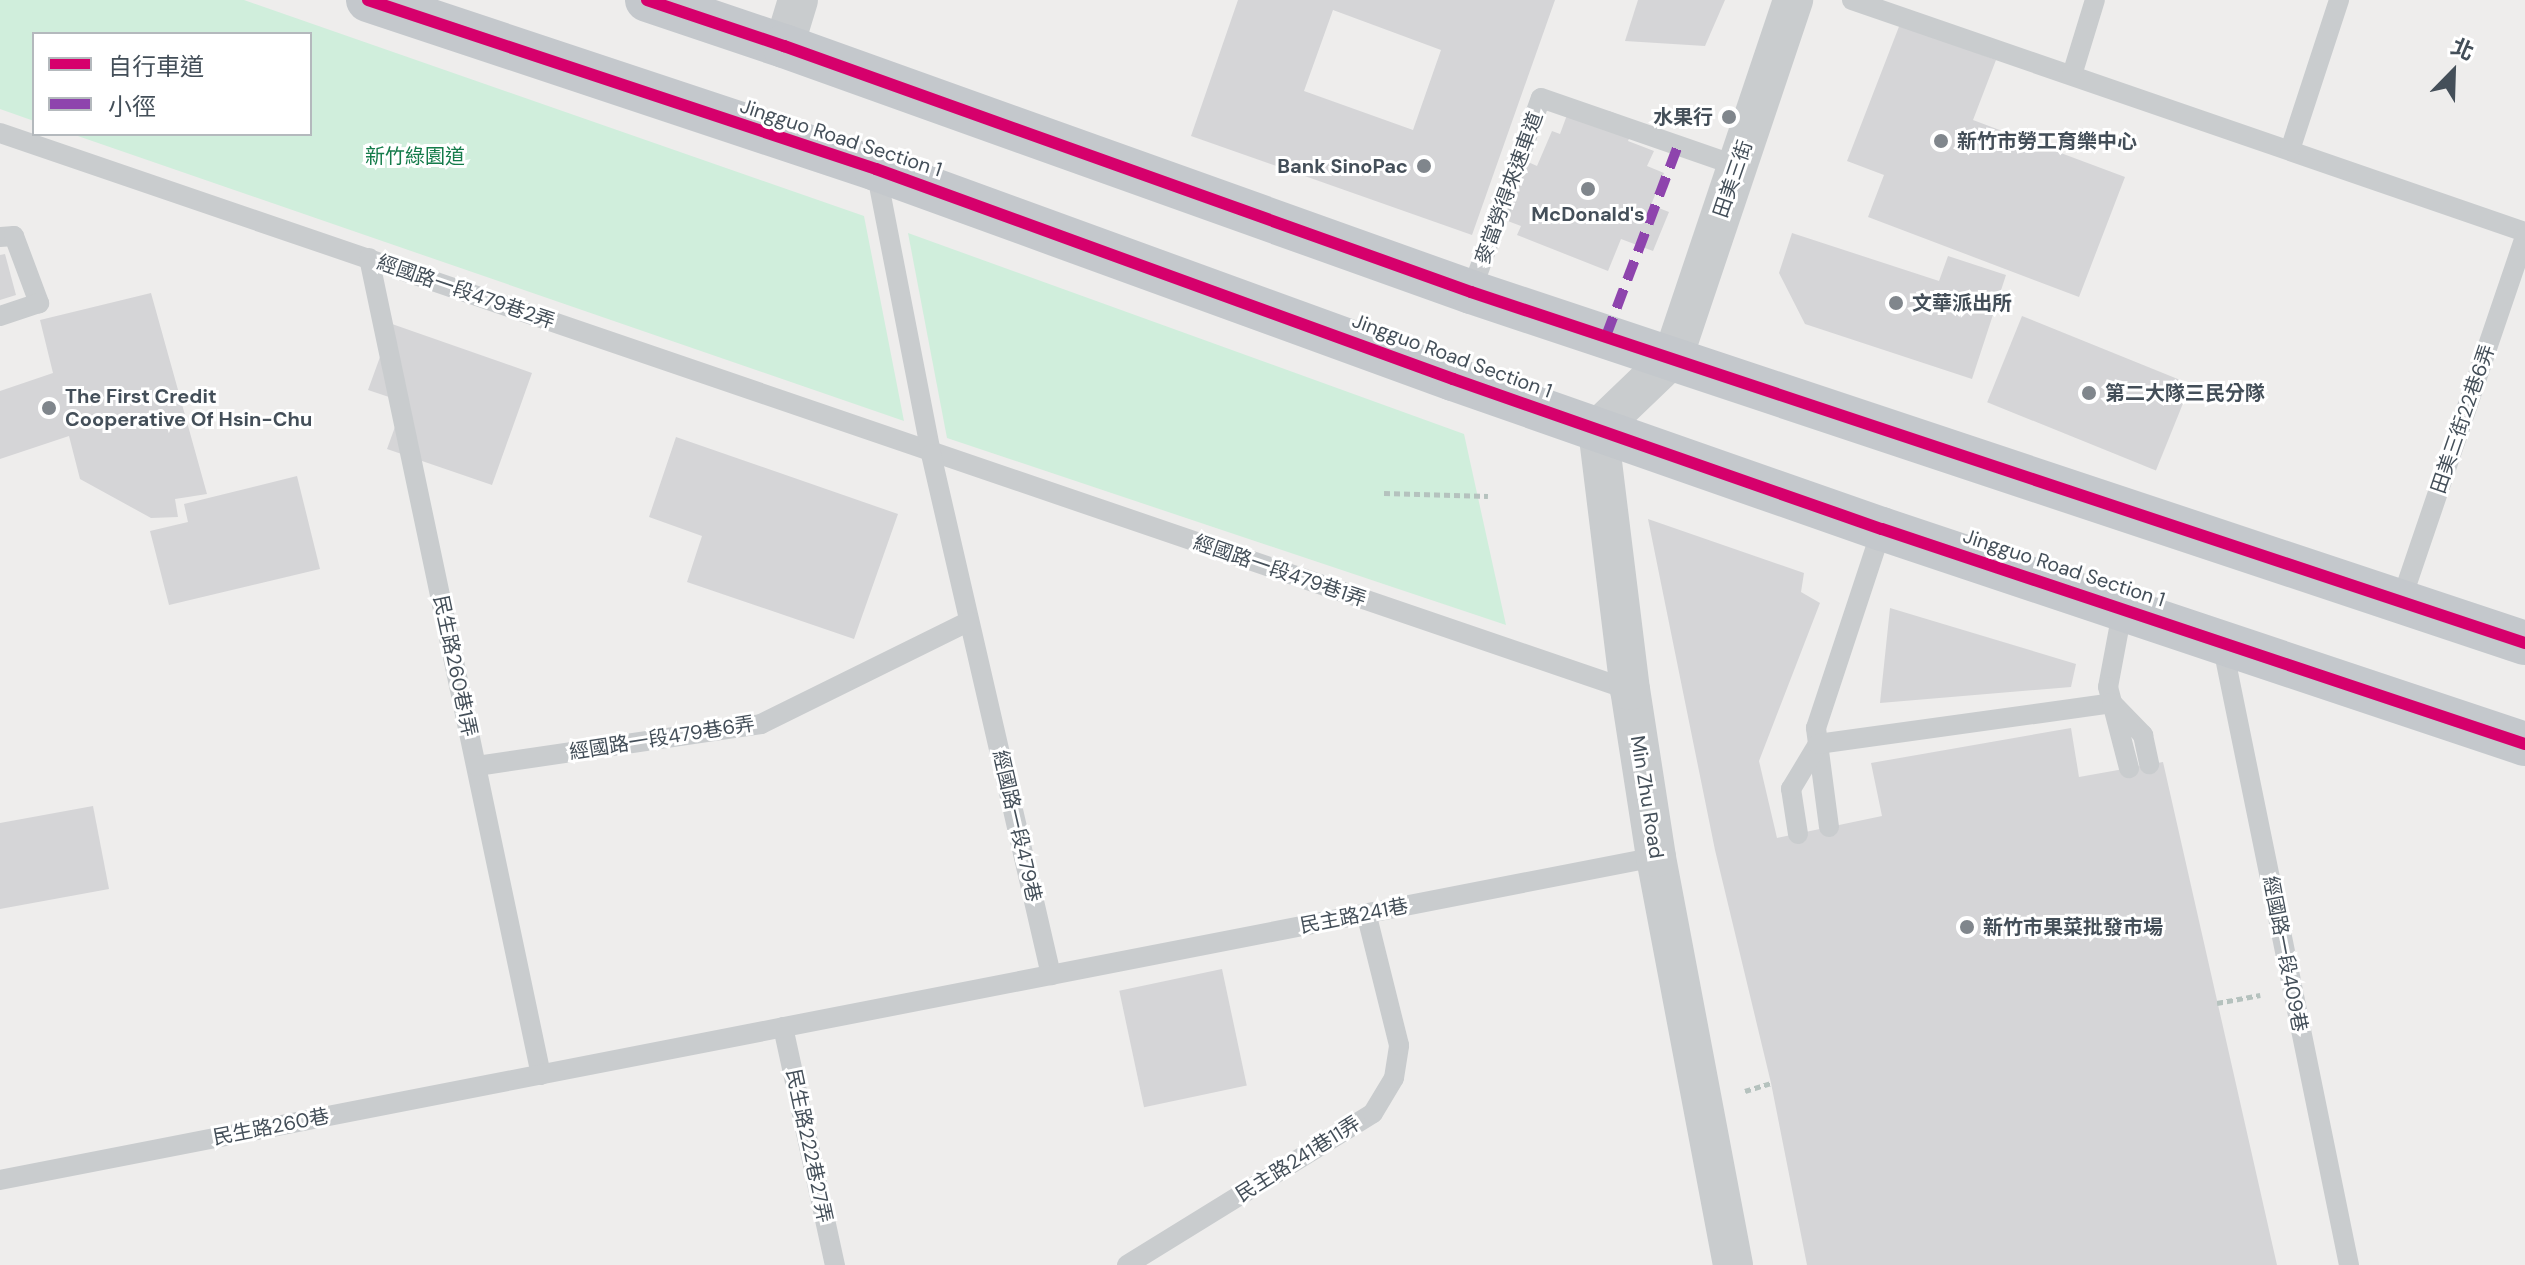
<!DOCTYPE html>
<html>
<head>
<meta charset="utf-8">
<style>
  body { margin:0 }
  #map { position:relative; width:2525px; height:1265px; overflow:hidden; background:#eeedec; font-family:"DM Sans","Noto Sans TC",sans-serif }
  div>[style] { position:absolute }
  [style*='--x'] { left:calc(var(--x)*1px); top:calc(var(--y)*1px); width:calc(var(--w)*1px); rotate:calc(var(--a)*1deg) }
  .green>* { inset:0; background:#d0eedc }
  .building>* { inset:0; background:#d5d5d7; transform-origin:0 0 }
  .path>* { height:5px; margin-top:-2.5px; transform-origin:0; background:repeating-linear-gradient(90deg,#b5c2be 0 6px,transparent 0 10px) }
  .service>* { height:20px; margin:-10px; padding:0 10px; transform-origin:10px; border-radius:10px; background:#c9ccce }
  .minor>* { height:40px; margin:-20px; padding:0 20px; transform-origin:20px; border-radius:20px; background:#c9ccce }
  .primary>* { height:44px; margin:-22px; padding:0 22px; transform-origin:22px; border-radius:22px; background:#c4c8cc }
  .quiet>* { height:10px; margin-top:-5px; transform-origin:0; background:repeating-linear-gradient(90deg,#8e44ad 0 20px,transparent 0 30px) }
  .cycleway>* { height:12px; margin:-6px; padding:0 6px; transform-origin:6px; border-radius:6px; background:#d6006c }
  .dots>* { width:22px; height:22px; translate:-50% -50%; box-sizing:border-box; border:4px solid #fff; border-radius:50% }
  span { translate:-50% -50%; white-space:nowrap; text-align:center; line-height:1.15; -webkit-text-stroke:6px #fff; paint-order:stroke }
  .poi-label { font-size:20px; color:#444f59; font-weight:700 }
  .right { translate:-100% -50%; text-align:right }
  .left { translate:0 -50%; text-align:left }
  .street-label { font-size:20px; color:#444f59 }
  .park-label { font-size:20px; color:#147b4a }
  .legend { position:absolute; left:32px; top:32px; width:280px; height:104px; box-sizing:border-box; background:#fff; border:2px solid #b4b9bd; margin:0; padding:10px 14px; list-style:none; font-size:24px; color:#444f59 }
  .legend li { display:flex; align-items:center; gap:16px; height:40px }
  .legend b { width:40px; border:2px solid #b4b9bd }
  .north { position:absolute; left:2413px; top:32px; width:80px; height:80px; -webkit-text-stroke:6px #fff; paint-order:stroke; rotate:23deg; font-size:22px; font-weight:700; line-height:32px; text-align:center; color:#444f59 }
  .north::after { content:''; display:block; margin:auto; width:28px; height:36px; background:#444f59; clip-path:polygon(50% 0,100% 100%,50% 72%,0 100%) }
</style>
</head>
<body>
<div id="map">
  <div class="green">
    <div style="clip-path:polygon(0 0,244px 0,864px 216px,904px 421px,72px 134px,310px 134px,310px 34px,34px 34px,34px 121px,0 109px)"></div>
    <div style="clip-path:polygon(908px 233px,1464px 434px,1506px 625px,947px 438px)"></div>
  </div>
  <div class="building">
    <div style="clip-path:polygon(evenodd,1238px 0,1555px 0,1472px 235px,1191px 136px,1238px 0,1333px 10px,1441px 50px,1413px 130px,1304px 91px,1333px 10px)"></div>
    <div style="clip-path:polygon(1638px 0,1725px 0,1705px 46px,1625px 41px)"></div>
    <div style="clip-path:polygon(1900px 24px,1996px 60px,1973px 120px,2125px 177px,2079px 297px,1868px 217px,1884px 175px,1847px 161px)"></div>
    <div style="clip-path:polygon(1609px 111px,1636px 122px,1628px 141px,1654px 151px,1647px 166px,1664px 173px,1651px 205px,1669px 212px,1653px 251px,1621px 239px,1608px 271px,1517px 235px,1521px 226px,1505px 220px,1528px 162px,1537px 166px,1552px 131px,1560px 134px,1567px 115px,1601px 128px)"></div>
    <div style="clip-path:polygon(1792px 233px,1939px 281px,1948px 256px,2006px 275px,1972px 379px,1805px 324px,1779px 273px)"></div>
    <div style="clip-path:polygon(5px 254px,16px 295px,0 300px,0 255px)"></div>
    <div style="clip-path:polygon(151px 293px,207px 494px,175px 499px,178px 517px,151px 518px,80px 479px,69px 436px,0 459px,0 391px,53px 373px,40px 320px)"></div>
    <div style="left:2022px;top:316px;width:182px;height:93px;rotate:22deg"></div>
    <div style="clip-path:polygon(392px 324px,532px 373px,492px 485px,387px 449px,404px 402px,368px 390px)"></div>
    <div style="clip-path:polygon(676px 437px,898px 514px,854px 639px,687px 582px,702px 536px,649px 517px)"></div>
    <div style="clip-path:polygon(297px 476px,320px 569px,169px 605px,150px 531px,188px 522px,184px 504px)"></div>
    <div style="clip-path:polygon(1648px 519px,1804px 573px,1801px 592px,1820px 603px,1759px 761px,1777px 838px,1882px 816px,1871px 763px,2071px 728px,2079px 777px,2163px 762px,2277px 1265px,1807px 1265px,1771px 1083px,1715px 850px)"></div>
    <div style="clip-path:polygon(1890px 608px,2076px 664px,2071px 687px,1880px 703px)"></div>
    <div style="clip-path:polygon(93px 806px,109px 889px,0 909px,0 823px)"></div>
    <div style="left:1222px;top:969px;width:119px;height:105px;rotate:78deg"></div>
  </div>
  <div class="path">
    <div style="--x:1384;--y:493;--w:104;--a:1.7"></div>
    <div style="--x:2217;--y:1003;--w:44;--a:-10.5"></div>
    <div style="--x:1745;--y:1091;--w:27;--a:-17"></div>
  </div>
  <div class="service">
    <div style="--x:1852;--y:0;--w:712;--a:19.02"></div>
    <div style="--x:2072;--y:75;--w:78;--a:-73"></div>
    <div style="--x:0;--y:133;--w:1723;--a:18.87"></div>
    <div style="--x:2290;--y:150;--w:158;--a:-71.9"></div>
    <div style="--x:876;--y:170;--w:289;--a:79"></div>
    <div style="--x:931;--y:454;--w:535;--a:77.03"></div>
    <div style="--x:0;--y:237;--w:14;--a:-4"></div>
    <div style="--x:14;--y:236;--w:72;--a:69.5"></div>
    <div style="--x:39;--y:303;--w:41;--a:161.6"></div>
    <div style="--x:369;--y:258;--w:835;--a:78.11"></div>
    <div style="--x:1471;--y:292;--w:206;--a:-70.2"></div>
    <div style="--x:1541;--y:98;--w:207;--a:19.1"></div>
    <div style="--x:2401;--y:601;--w:385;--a:-71.2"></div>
    <div style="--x:2123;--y:607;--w:81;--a:100.6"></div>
    <div style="--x:2108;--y:687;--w:84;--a:75.5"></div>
    <div style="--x:2222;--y:643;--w:635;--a:78.46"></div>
    <div style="--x:477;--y:766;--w:287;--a:-8.4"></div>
    <div style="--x:761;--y:724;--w:232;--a:-26.3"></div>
    <div style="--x:1829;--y:827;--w:100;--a:-97.5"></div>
    <div style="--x:1816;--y:728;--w:210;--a:-71.7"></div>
    <div style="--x:1798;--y:834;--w:46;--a:-98.8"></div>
    <div style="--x:1791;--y:789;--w:52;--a:-59"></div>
    <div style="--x:1818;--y:744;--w:297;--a:-7.9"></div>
    <div style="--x:2112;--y:703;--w:45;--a:45.9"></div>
    <div style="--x:2143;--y:735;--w:30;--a:78"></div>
    <div style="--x:783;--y:1027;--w:244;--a:77.7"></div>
    <div style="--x:0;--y:1180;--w:1687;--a:-11.04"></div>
    <div style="--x:1127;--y:1265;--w:289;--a:-31.7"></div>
    <div style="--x:1373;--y:1113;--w:41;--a:-59"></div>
    <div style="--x:1394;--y:1078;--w:33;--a:-81"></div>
    <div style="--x:1399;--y:1045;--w:136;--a:-104"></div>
  </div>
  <div class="minor">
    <div style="--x:784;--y:46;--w:48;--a:-73.1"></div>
    <div style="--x:1733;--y:1265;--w:415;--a:-100.7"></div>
    <div style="--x:1656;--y:857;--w:169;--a:-98.8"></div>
    <div style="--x:1630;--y:690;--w:263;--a:-97"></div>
    <div style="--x:1598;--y:429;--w:104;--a:-43.8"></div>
    <div style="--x:1673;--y:357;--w:377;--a:-71.4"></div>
  </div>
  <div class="primary">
    <div style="--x:368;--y:0;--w:535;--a:18.4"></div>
    <div style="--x:876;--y:169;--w:614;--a:20"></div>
    <div style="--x:1453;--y:379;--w:454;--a:19.3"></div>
    <div style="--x:1882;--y:529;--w:678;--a:18.49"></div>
    <div style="--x:647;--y:0;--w:145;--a:18.6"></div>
    <div style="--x:784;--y:46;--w:730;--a:19.7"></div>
    <div style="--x:1471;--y:292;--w:1111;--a:18.42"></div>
  </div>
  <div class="quiet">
    <div style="--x:1606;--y:336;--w:204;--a:-69.3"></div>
  </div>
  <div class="cycleway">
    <div style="--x:368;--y:0;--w:535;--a:18.4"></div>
    <div style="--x:876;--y:169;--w:614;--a:20"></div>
    <div style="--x:1453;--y:379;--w:454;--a:19.3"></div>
    <div style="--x:1882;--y:529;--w:678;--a:18.49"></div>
    <div style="--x:647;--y:0;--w:145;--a:18.6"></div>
    <div style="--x:784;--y:46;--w:730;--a:19.7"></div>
    <div style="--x:1471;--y:292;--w:1111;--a:18.42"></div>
  </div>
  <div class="dots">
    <div style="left:1729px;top:117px;background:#80868c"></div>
    <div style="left:1941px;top:141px;background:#80868c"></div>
    <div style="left:1424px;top:166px;background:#80868c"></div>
    <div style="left:1588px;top:189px;background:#80868c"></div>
    <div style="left:1896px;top:303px;background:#80868c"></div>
    <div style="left:2089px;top:393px;background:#80868c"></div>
    <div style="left:49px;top:408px;background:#80868c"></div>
    <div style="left:1967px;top:927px;background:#80868c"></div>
  </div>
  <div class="poi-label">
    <span class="right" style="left:1713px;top:117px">水果行</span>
    <span class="left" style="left:1957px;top:141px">新竹市勞工育樂中心</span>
    <span class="right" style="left:1408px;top:166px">Bank SinoPac</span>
    <span style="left:1588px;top:214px">McDonald's</span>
    <span class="left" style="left:1912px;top:303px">文華派出所</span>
    <span class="left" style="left:2105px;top:393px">第二大隊三民分隊</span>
    <span class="left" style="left:65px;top:408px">The First Credit<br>Cooperative Of Hsin-Chu</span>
    <span class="left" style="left:1983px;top:927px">新竹市果菜批發市場</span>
  </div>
  <div class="street-label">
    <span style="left:841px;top:138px;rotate:18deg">Jingguo Road Section 1</span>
    <span style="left:1733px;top:179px;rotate:-71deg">田美三街</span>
    <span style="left:1509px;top:188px;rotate:-70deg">麥當勞得來速車道</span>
    <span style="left:466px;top:292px;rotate:19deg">經國路一段479巷2弄</span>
    <span style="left:1452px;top:356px;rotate:20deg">Jingguo Road Section 1</span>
    <span style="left:2463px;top:419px;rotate:-71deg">田美三街22巷6弄</span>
    <span style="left:2064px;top:568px;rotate:18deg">Jingguo Road Section 1</span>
    <span style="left:1280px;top:571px;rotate:19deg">經國路一段479巷1弄</span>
    <span style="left:455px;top:666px;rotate:78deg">民生路260巷1弄</span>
    <span style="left:662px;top:738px;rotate:-9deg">經國路一段479巷6弄</span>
    <span style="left:1647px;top:797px;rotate:81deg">Min Zhu Road</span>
    <span style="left:1017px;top:826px;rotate:77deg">經國路一段479巷</span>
    <span style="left:1354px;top:916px;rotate:-11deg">民主路241巷</span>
    <span style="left:2285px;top:954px;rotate:79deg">經國路一段409巷</span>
    <span style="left:271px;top:1127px;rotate:-11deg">民生路260巷</span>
    <span style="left:809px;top:1146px;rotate:78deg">民生路222巷27弄</span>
    <span style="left:1298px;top:1159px;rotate:-32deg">民主路241巷11弄</span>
  </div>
  <div class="park-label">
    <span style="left:415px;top:156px">新竹綠園道</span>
  </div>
  <ul class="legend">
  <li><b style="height:10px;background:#d6006c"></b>自行車道</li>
  <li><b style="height:10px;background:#8e44ad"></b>小徑</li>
  </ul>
  <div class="north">北</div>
</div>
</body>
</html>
